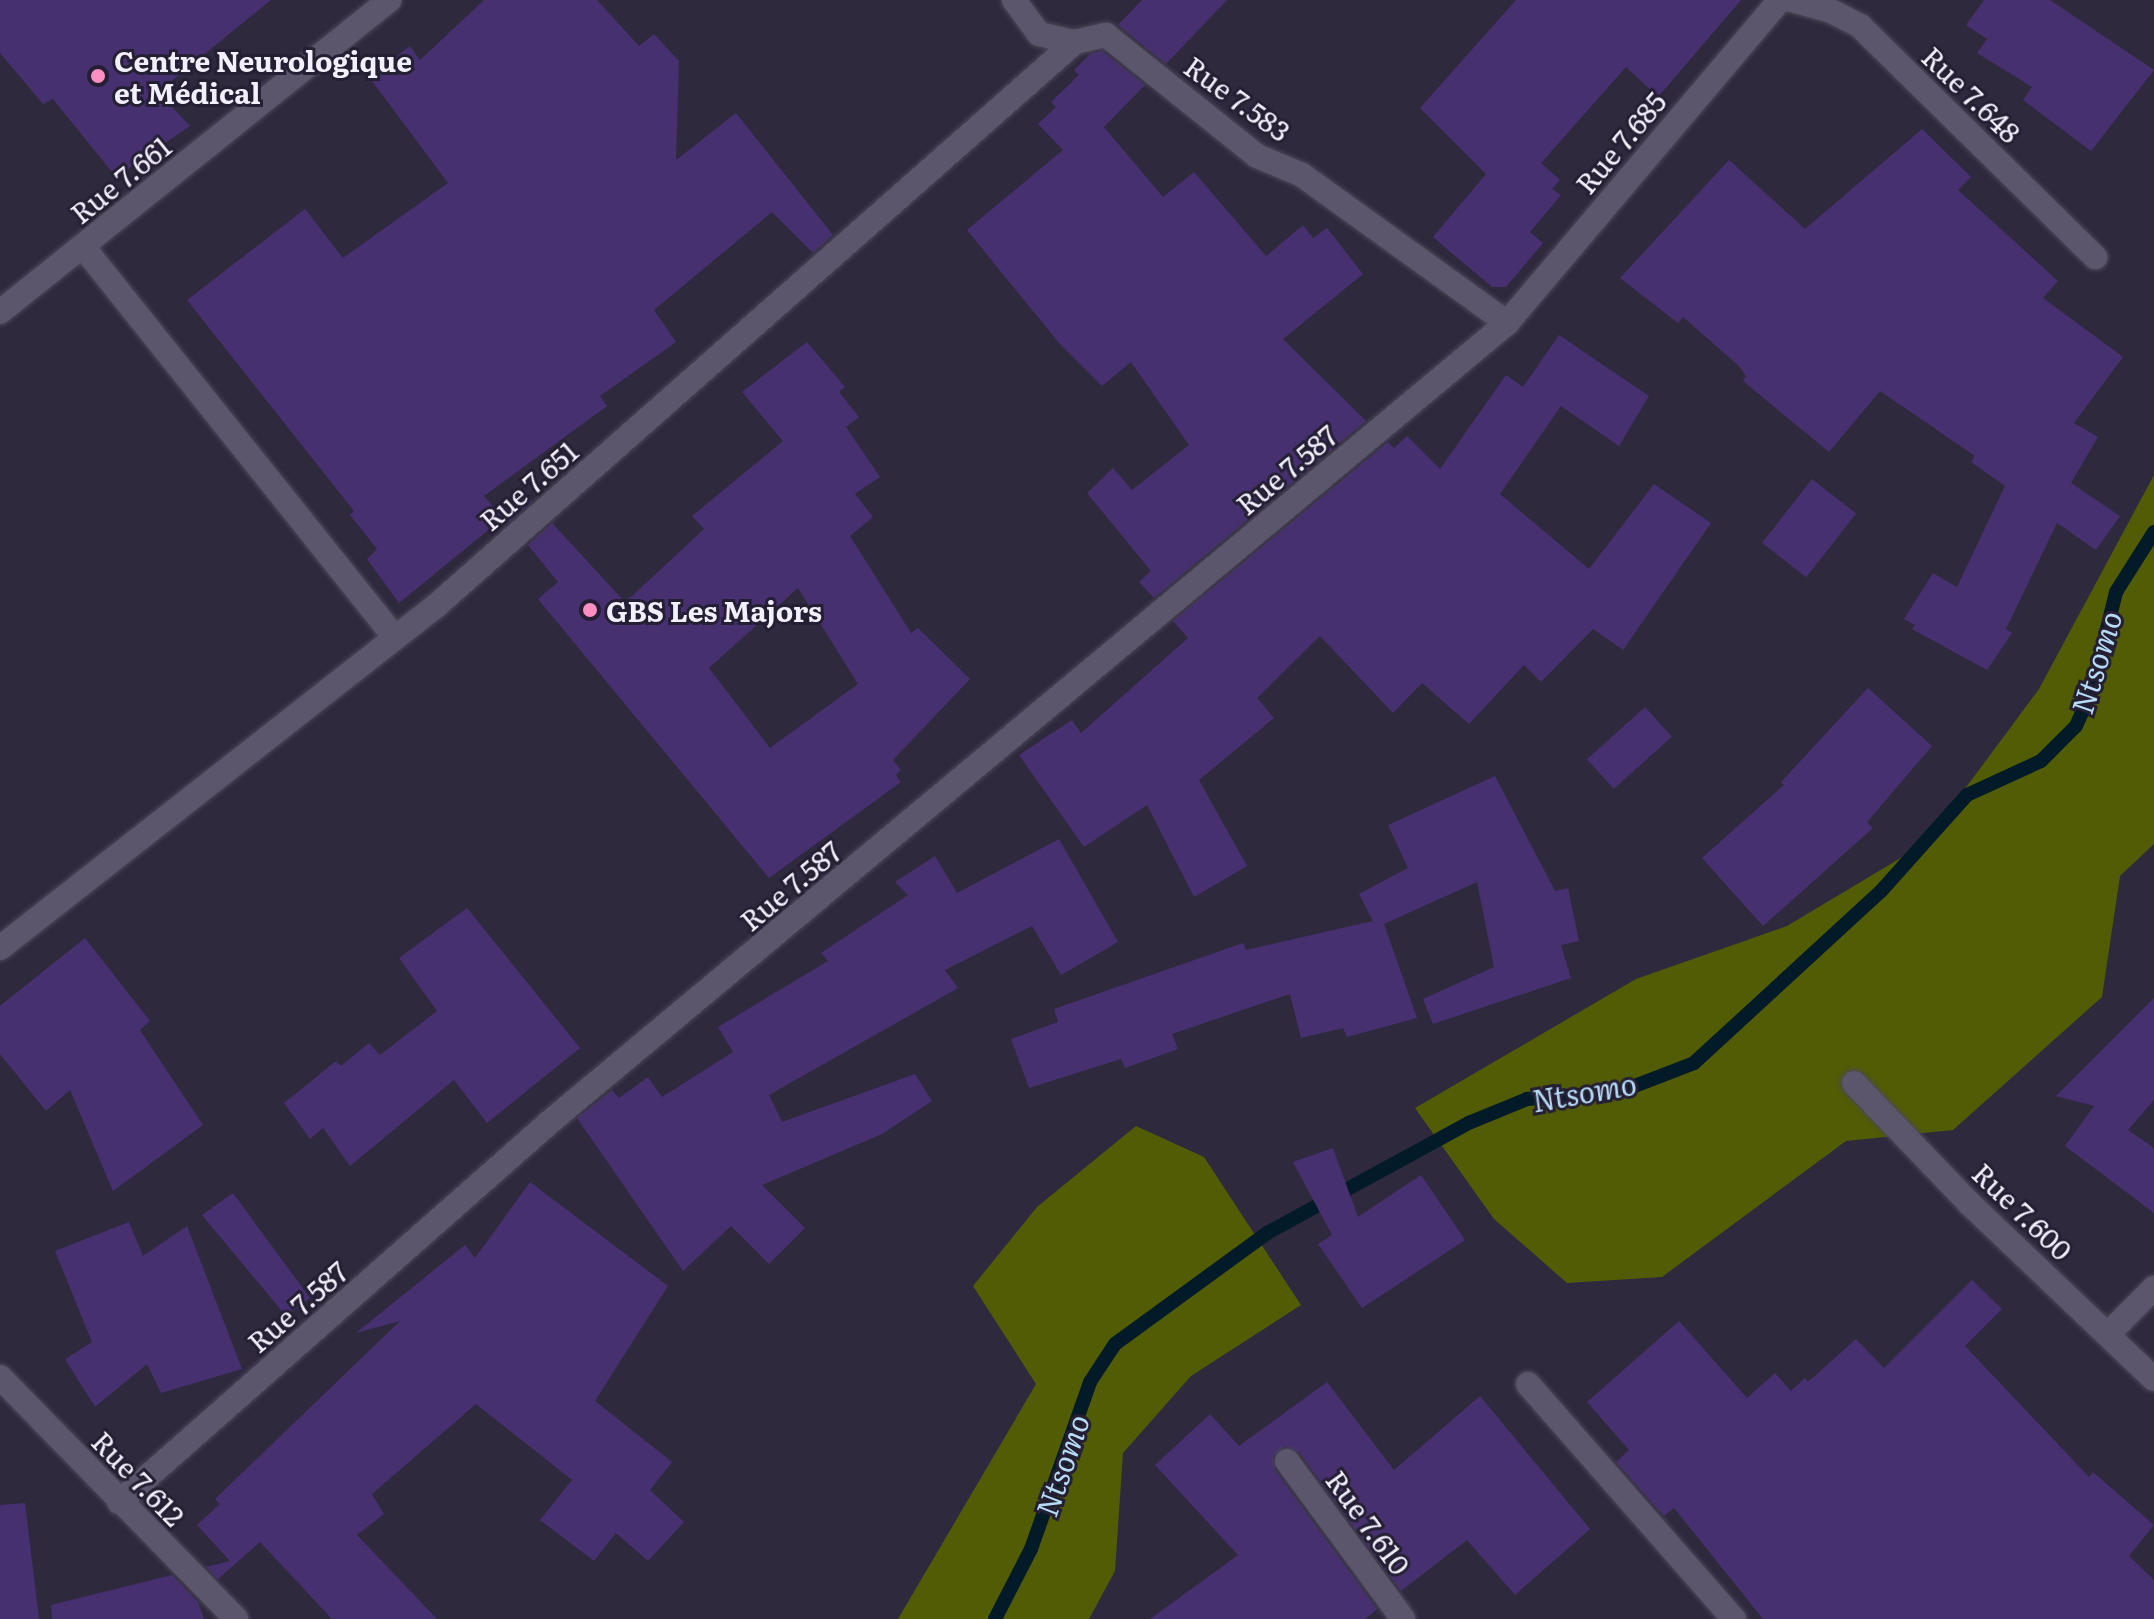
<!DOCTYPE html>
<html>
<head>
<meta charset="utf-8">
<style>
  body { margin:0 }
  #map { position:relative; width:2154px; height:1619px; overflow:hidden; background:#2f293e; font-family:Literata,serif }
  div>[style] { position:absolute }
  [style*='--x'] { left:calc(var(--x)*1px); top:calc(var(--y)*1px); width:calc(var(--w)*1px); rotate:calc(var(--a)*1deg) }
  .green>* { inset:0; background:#525c05 }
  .stream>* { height:14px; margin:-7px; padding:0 7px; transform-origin:7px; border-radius:7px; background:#031b29 }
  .building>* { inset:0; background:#46306f; transform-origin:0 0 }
  .roads { filter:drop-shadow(0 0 2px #4c4758) drop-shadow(0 0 2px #4c4758) }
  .minor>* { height:24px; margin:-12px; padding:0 12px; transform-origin:12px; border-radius:12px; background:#5c566d }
  .dots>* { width:22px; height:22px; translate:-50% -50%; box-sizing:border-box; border:4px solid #251f33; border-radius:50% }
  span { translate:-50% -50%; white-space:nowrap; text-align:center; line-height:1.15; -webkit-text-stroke:6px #251f33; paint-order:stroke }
  .poi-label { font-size:28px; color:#f3f0fe; font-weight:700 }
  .left { translate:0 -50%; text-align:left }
  .street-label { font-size:28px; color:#f3f0fe }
  .water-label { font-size:30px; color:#b5dbf5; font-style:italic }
</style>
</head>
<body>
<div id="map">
  <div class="green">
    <div style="clip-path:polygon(2154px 475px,2154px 844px,2120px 876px,2102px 997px,1953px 1130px,1846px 1141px,1662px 1277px,1567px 1283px,1494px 1219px,1415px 1108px,1636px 979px,1787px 926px,1924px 844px,2039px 689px)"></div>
    <div style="clip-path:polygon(1136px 1126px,1204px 1157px,1301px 1305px,1191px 1376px,1123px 1453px,1115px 1571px,1089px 1619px,898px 1619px,1036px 1384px,973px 1286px,1037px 1207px)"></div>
  </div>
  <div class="stream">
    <div style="--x:995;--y:1619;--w:79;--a:-62.8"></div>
    <div style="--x:1031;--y:1549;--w:177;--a:-70.5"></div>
    <div style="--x:1090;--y:1382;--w:45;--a:-56.7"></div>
    <div style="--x:1115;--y:1344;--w:188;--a:-36.1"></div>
    <div style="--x:1267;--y:1233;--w:232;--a:-28.6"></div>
    <div style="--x:1471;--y:1122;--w:61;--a:-22.3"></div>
    <div style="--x:1527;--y:1099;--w:92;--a:-4.4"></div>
    <div style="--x:1619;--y:1092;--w:80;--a:-21.1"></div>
    <div style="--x:1694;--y:1063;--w:255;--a:-42.6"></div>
    <div style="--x:1882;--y:890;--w:127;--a:-48.2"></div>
    <div style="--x:1967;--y:795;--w:81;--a:-24.7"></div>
    <div style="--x:2041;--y:761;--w:49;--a:-45"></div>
    <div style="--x:2076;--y:726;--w:39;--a:-66"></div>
    <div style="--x:2092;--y:690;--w:101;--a:-76.2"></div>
    <div style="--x:2116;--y:592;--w:71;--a:-57.7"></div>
  </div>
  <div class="building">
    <div style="clip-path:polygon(0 0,271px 0,158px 92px,190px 126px,116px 177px,53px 99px,43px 104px,0 53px)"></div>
    <div style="clip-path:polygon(484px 0,597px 0,639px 46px,654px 34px,679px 61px,676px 160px,736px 113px,833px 235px,813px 253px,772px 212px,654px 310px,676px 342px,600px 396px,607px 406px,484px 496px,503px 518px,399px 603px,367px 559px,377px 549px,350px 515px,354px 511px,187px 300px,305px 209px,343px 258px,448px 183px,369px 77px,410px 46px,420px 60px)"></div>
    <div style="clip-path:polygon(1142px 0,1227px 0,1166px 64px,1118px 25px)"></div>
    <div style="clip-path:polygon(1516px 0,1741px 0,1658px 97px,1626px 67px,1541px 163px,1560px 180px,1552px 189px,1561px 195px,1530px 232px,1543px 243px,1506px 287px,1492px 287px,1433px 237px,1486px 174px,1420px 108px)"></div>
    <div style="clip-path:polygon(1984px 0,2050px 0,2154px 70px,2091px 151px,2023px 100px,2032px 87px,1977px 53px,1987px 39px,1966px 25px)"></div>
    <div style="clip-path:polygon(1102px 51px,1145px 85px,1104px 127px,1163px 197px,1194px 172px,1266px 256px,1303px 225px,1313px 238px,1327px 228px,1363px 274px,1283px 339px,1366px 421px,1154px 598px,1139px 582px,1151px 571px,1087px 493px,1113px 468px,1132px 490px,1189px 445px,1131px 362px,1102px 386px,1059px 343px,967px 230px,1063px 150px,1038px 124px,1056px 107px,1051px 102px,1079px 75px,1074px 70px,1090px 54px)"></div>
    <div style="clip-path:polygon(1922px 129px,1971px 177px,1958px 190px,2058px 281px,2043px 298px,2123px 357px,2074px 423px,2098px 437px,2071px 483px,2120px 516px,2096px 550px,2057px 523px,2006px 629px,2012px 633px,1987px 670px,1912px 629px,1915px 625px,1904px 619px,1933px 573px,1957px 587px,2005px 486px,1971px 462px,1975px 456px,1880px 391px,1829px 452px,1743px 381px,1746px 376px,1739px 366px,1683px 317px,1678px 323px,1620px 278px,1729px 160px,1805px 229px)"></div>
    <div style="clip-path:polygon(1559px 335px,1649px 396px,1619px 446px,1561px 406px,1500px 494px,1589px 569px,1654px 484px,1711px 523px,1623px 650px,1593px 629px,1541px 682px,1524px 665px,1469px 724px,1422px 683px,1393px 713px,1320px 636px,1257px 698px,1274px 718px,1199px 780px,1247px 866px,1194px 897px,1147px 805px,1084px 847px,1019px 755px,1072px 720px,1081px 733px,1188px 638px,1173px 621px,1388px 442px,1394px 448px,1407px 436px,1440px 469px,1506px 375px,1523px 387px)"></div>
    <div style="clip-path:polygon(evenodd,807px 342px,845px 387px,839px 392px,859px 417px,846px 427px,880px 477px,855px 494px,873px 517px,850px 536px,911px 633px,918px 628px,970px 679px,893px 760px,901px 770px,896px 775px,901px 782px,769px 878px,538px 599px,558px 582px,528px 545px,552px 523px,624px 601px,632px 596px,704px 529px,692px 516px,783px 441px,742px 392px,807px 342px,798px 588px,858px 684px,770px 748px,709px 668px,798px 588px)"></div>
    <div style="left:1812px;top:479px;width:56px;height:81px;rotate:38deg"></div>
    <div style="left:522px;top:490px;width:15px;height:30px;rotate:48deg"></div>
    <div style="clip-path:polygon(1868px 688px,1932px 746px,1867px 822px,1873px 828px,1763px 926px,1702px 858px,1784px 785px,1781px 782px)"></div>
    <div style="left:1645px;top:707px;width:40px;height:78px;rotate:48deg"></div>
    <div style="clip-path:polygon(1495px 776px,1555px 891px,1568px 888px,1579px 941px,1561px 945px,1571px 978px,1433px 1024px,1423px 999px,1494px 967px,1477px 882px,1384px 924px,1417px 1018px,1347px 1037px,1343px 1028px,1301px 1038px,1290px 994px,1172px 1034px,1178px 1049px,1125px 1068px,1121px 1059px,1029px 1088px,1011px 1039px,1058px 1022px,1054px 1009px,1243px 943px,1246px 950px,1373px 921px,1359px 894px,1408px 868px,1388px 825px)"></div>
    <div style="clip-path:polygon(1059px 839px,1118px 942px,1061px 975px,1032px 926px,945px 970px,958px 988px,769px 1095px,782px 1122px,915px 1074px,932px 1101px,882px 1134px,762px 1185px,805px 1228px,769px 1264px,731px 1226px,683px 1271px,577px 1118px,612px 1090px,619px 1098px,648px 1077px,662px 1097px,733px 1052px,718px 1027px,828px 961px,821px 953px,908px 895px,895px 882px,935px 856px,957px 893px)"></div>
    <div style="clip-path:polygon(467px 908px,580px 1048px,487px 1123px,454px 1080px,350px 1166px,323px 1128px,310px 1139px,284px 1103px,336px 1061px,341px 1066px,369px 1043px,380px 1055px,437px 1011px,399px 958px)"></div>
    <div style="clip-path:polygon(85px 938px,150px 1021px,140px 1030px,203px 1125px,113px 1191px,70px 1090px,46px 1111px,0 1054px,0 1006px)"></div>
    <div style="clip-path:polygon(2154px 998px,2154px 1100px,2128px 1130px,2154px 1148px,2154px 1213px,2065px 1146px,2094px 1106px,2056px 1096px)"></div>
    <div style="clip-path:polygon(1333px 1148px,1358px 1217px,1421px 1175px,1465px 1240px,1362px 1308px,1318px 1244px,1332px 1235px,1293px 1162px)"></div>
    <div style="clip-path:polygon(530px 1182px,668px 1286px,595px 1401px,672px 1462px,650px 1490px,684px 1522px,648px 1561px,616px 1533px,594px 1561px,540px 1520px,572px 1480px,476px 1404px,372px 1494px,384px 1514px,357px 1535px,437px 1619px,332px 1619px,260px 1542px,218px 1579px,206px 1567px,230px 1561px,197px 1525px,220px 1504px,215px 1499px,400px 1321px,356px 1333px,465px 1245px,475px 1258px)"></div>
    <div style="clip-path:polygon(233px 1193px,310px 1298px,286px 1316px,202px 1215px)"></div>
    <div style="clip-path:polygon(129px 1222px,143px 1256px,187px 1226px,242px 1369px,161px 1393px,147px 1364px,95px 1407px,65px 1359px,92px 1342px,55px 1251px)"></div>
    <div style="clip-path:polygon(1972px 1280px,2002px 1309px,1965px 1346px,2089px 1477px,2093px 1472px,2154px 1525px,2129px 1556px,2154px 1580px,2154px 1619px,1763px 1619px,1674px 1508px,1664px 1516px,1616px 1462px,1629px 1450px,1587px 1402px,1679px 1321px,1747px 1398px,1775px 1373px,1791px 1391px,1805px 1378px,1808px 1382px,1856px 1339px,1884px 1368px)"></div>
    <div style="clip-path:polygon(1327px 1382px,1394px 1470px,1480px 1396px,1590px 1529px,1515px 1595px,1467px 1540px,1401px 1591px,1299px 1452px,1285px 1446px,1273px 1456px,1275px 1470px,1377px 1609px,1365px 1619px,1150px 1619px,1238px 1555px,1155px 1465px,1210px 1414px,1239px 1446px)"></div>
    <div style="clip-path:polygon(25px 1503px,39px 1619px,0 1619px,0 1505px)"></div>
    <div style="clip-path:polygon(172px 1575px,198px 1602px,204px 1619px,52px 1619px,51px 1605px)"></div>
  </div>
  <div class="roads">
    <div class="minor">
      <div style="--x:1014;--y:0;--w:42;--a:53.7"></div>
      <div style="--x:1039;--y:34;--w:37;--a:13"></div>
      <div style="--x:1075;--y:42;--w:32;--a:-13"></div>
      <div style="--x:1106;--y:35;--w:193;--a:38.7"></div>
      <div style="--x:1257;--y:156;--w:49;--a:22.9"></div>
      <div style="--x:1302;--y:175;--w:253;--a:35.8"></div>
      <div style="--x:1791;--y:0;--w:39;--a:15"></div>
      <div style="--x:1829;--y:10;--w:35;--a:27"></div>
      <div style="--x:1860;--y:26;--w:330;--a:44.5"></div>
      <div style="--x:84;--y:248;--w:499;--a:51.4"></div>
      <div style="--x:0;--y:312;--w:499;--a:-38.7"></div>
      <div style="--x:0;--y:948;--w:556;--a:-38.13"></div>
      <div style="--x:437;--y:605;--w:851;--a:-41.43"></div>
      <div style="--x:1854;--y:1083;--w:166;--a:46.2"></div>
      <div style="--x:1969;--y:1203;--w:255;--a:43.6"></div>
      <div style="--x:2109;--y:1333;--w:64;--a:-45"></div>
      <div style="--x:0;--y:1377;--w:338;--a:45.7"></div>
      <div style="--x:1528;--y:1384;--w:313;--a:48.8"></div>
      <div style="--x:1287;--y:1461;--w:196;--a:53.7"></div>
      <div style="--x:119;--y:1502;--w:576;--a:-41.41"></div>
      <div style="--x:551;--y:1121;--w:1245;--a:-39.85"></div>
      <div style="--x:1507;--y:323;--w:423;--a:-49.8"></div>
    </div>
  </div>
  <div class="dots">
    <div style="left:98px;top:76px;background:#fc8fc2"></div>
    <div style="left:590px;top:610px;background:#fc8fc2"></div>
  </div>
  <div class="poi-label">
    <span class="left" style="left:114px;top:76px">Centre Neurologique<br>et Médical</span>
    <span class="left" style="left:606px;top:610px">GBS Les Majors</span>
  </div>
  <div class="street-label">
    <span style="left:1972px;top:94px;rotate:44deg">Rue 7.648</span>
    <span style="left:1238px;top:98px;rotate:36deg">Rue 7.583</span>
    <span style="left:1620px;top:142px;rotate:-50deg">Rue 7.685</span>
    <span style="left:120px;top:179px;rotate:-39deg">Rue 7.661</span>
    <span style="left:1286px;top:469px;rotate:-40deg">Rue 7.587</span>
    <span style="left:528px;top:485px;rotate:-41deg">Rue 7.651</span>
    <span style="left:790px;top:885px;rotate:-40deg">Rue 7.587</span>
    <span style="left:2023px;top:1211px;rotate:44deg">Rue 7.600</span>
    <span style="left:297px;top:1306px;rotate:-41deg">Rue 7.587</span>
    <span style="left:139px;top:1478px;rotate:46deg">Rue 7.612</span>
    <span style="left:1369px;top:1522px;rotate:54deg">Rue 7.610</span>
  </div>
  <div class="water-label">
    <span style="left:2095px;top:662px;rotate:-73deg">Ntsomo</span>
    <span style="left:1584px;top:1091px;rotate:-10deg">Ntsomo</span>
    <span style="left:1061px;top:1465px;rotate:-71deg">Ntsomo</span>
  </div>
</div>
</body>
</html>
